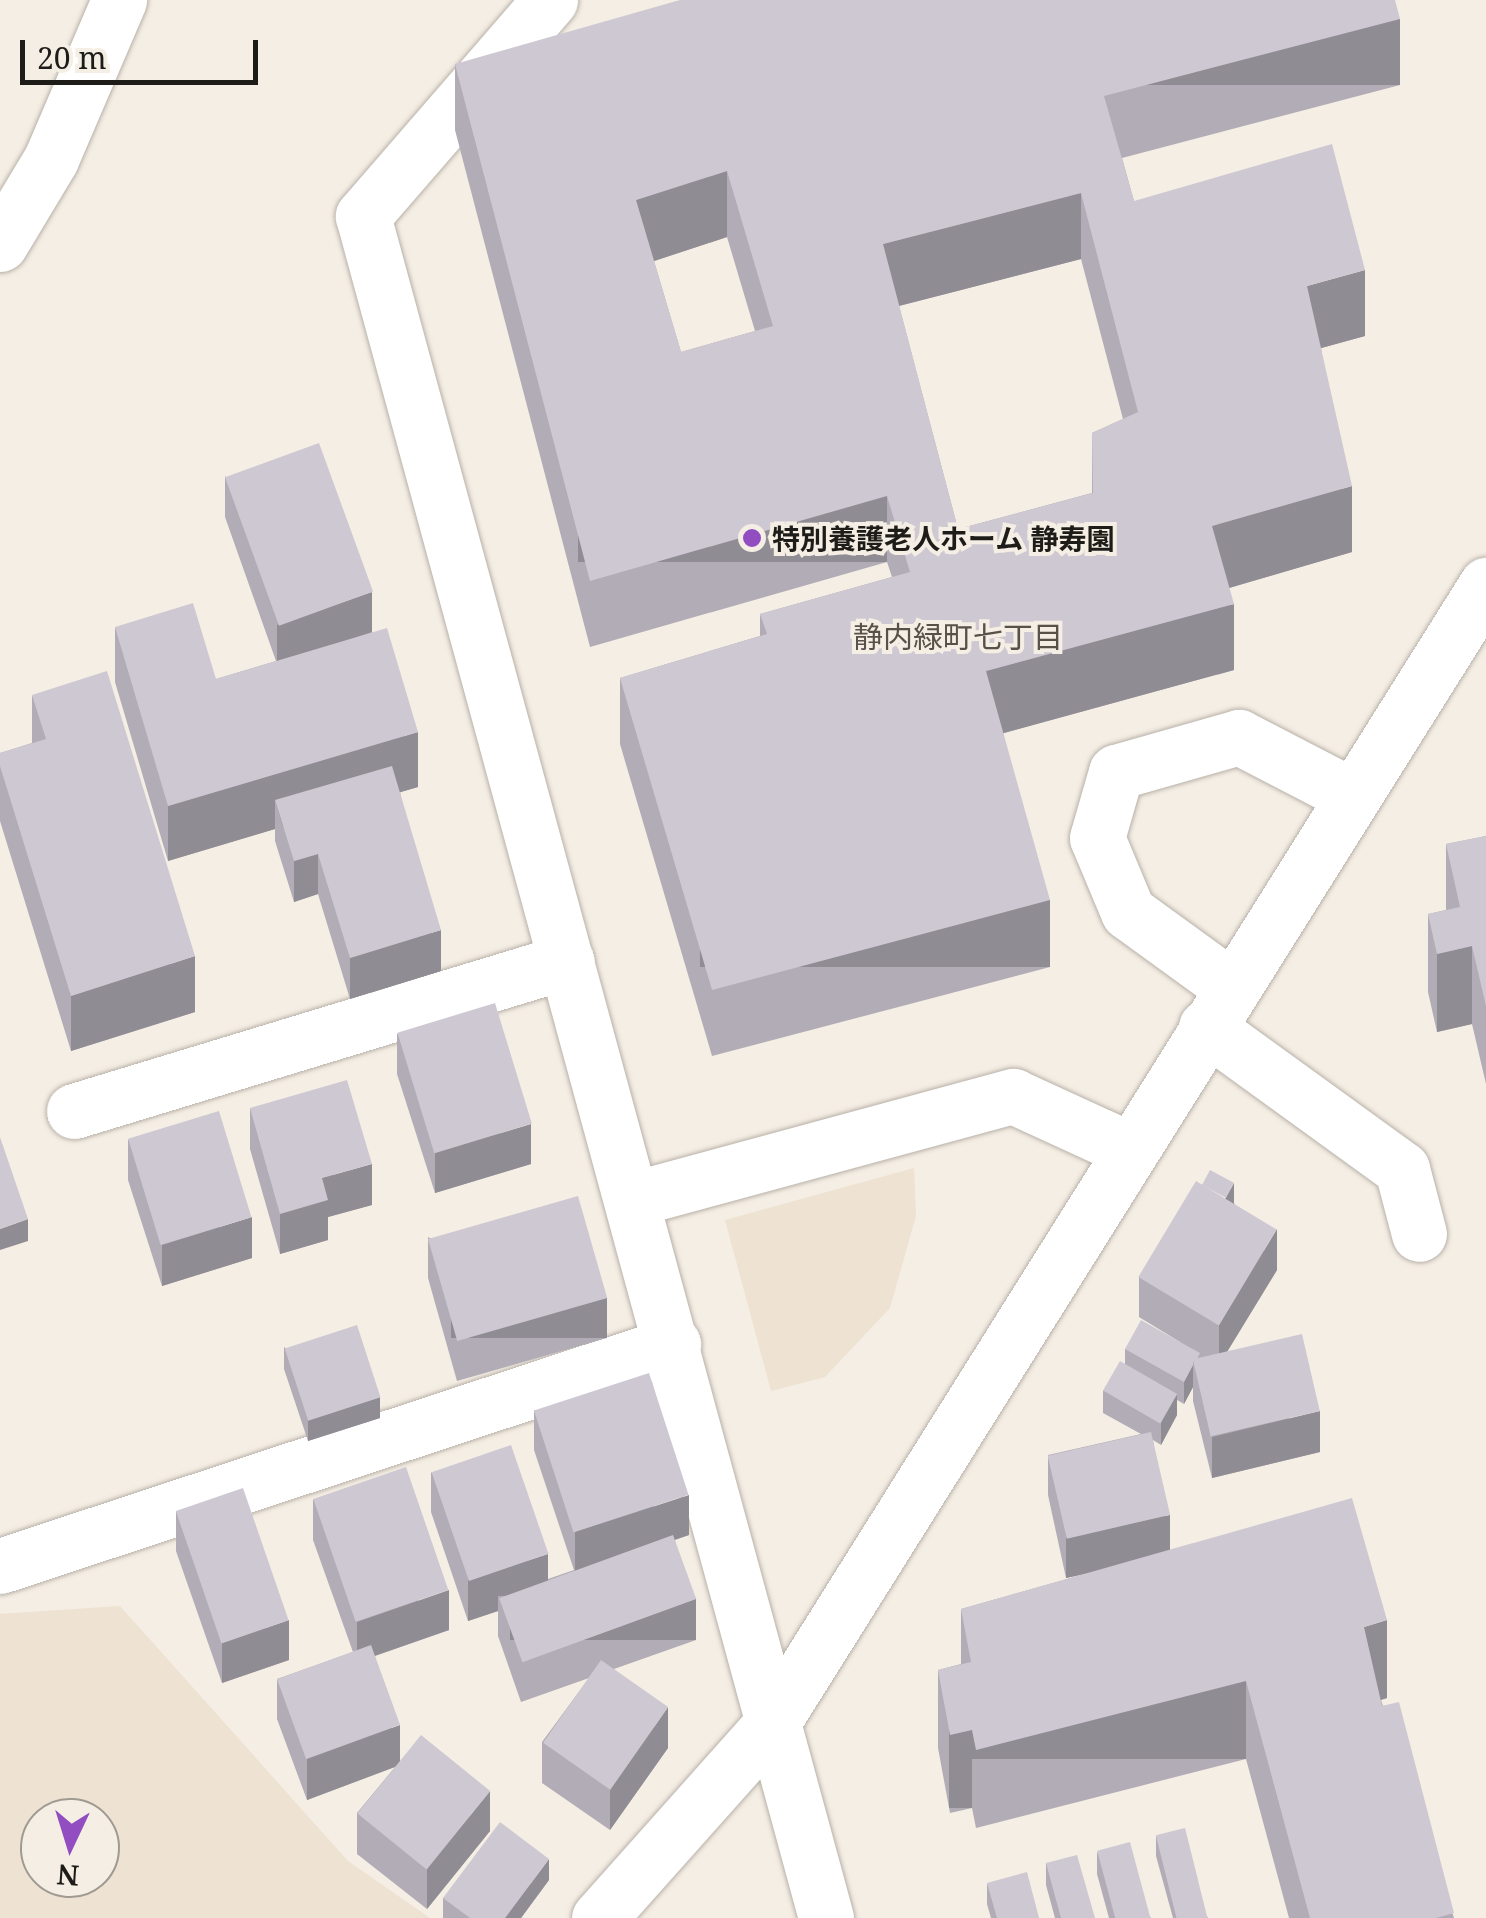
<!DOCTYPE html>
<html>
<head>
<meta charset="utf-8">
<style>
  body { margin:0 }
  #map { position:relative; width:1486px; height:1918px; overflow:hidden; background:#f5eee4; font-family:"Noto Serif","Noto Sans JP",serif }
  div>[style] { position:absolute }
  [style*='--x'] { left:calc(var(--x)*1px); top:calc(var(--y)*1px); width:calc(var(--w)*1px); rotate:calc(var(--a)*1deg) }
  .built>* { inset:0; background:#eee2d2 }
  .roads { filter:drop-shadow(0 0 2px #b8b1a9) drop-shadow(0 0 2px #b8b1a9) }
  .minor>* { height:55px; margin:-27.5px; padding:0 27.5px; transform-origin:27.5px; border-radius:27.5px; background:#fff }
  .wall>* { inset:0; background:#b1acb5 }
  .shaded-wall>* { inset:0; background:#908c93; transform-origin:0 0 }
  .building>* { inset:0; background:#cec8d2; transform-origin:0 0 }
  .dots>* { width:28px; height:28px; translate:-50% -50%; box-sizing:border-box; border:5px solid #f5eee4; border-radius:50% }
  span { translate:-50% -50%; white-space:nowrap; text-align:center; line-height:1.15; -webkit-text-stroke:8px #f5eee4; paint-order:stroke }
  .poi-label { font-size:28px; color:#1e1c18; font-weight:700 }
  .left { translate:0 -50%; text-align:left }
  .neighbourhood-label { font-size:30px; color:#575149 }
  .north { position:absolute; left:20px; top:1798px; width:100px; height:100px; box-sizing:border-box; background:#f5eee4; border:2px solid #9f9a92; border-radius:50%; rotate:184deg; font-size:28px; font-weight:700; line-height:40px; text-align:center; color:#1e1c18 }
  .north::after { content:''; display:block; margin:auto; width:35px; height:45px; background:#924dc0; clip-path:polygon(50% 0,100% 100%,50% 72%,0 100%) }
  .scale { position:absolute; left:20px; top:40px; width:238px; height:45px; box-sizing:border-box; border:5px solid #1e1c18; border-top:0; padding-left:12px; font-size:30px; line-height:35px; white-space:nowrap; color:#1e1c18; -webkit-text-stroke:8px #f5eee4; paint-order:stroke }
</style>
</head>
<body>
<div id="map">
  <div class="built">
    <div style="clip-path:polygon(914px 1168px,916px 1216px,890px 1308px,825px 1377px,771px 1391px,725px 1220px)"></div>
    <div style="clip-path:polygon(evenodd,120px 1606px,348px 1861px,430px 1918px,0 1918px,0 1614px,120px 1606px,100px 1818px,100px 1878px,40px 1878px,40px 1818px,100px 1818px)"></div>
  </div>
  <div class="roads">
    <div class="minor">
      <div style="--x:550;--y:0;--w:286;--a:130.9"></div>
      <div style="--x:363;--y:216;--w:1764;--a:74.78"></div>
      <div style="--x:0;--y:244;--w:99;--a:-59"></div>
      <div style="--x:51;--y:159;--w:173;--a:-66.8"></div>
      <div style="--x:1230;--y:986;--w:126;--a:-144"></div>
      <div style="--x:1128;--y:912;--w:80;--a:-112.7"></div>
      <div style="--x:1097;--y:838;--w:69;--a:-73.9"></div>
      <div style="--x:1116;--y:772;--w:128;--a:-15.9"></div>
      <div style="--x:1239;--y:737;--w:128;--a:27.4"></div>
      <div style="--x:1206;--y:1027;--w:242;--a:35.9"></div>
      <div style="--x:1402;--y:1169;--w:67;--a:75.3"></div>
      <div style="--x:74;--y:1111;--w:515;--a:-16.92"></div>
      <div style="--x:633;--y:1199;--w:394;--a:-15.2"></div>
      <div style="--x:1013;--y:1096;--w:130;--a:24.6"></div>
      <div style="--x:0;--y:1566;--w:709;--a:-18.26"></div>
      <div style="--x:599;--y:1918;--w:259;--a:-48.3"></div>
      <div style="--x:771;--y:1725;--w:1346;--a:-57.9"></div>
    </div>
  </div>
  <div class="wall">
    <div style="clip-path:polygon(evenodd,455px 64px,1400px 85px,1122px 158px,1134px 201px,1365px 336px,1321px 348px,1352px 552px,1229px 588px,1234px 670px,1003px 733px,1050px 967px,712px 1056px,620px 744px,620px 678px,760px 636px,760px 614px,892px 577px,887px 562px,590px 647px,455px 130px,455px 64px,727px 237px,755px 331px,681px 352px,654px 261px,727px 237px,455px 64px,1081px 259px,1123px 419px,1092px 433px,1092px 493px,958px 529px,899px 306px,1081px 259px)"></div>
    <div style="clip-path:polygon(225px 476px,372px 632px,418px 787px,400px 792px,441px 971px,350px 999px,318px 894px,294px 902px,275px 841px,275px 829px,168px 861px,115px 682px,115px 627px,216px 679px,276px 661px,225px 517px)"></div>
    <div style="clip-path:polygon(32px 695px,195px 1012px,71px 1051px,0 821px,0 753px,32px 743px)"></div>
    <div style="clip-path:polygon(1486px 836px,1486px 1084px,1472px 1024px,1437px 1032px,1428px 992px,1428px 914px,1446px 910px,1446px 844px)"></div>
    <div style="clip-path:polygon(397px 1033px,531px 1164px,435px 1193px,397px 1074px)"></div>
    <div style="clip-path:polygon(250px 1108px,372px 1205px,328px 1217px,328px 1240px,280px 1254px,250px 1149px)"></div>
    <div style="clip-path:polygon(128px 1139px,252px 1258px,162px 1286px,128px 1180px)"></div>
    <div style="clip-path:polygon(1234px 1203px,1277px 1270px,1227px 1352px,1320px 1452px,1212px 1478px,1193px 1401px,1193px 1387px,1184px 1404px,1177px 1400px,1177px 1415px,1161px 1445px,1153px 1440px,1170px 1550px,1387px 1698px,1381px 1700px,1454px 1918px,1289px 1918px,1246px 1759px,976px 1828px,972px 1808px,950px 1813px,938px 1748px,938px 1670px,961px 1664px,961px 1609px,1092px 1572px,1066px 1578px,1048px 1495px,1048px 1455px,1141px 1434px,1103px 1413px,1103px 1391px,1125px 1364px,1125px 1349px,1180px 1342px,1139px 1317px,1139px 1277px)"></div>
    <div style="clip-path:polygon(428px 1237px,607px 1338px,457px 1381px,428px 1278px)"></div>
    <div style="clip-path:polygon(284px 1347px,380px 1418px,308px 1441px,284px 1369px)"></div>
    <div style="clip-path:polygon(534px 1410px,689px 1535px,675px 1540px,696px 1640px,614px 1669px,668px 1748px,610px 1830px,542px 1783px,542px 1742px,589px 1678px,521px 1702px,498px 1636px,498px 1611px,468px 1621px,431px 1512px,431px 1472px,548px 1579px,574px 1570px,534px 1450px)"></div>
    <div style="clip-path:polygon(313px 1499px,449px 1630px,375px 1656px,400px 1761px,490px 1831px,427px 1909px,357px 1854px,357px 1813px,395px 1767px,307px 1800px,277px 1719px,277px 1679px,353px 1652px,313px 1540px)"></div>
    <div style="clip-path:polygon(176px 1511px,289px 1660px,222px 1683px,176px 1551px)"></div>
    <div style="clip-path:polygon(1156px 1835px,1208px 1918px,1173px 1918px,1156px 1856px)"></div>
    <div style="clip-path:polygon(1097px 1852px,1151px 1918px,1109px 1918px,1097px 1874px)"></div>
    <div style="clip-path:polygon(1046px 1863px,1095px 1918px,1055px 1918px,1046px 1885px)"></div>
    <div style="clip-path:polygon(549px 1880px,521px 1918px,443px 1918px,443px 1898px)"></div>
    <div style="clip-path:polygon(987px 1883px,1039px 1918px,991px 1918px,987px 1904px)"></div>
  </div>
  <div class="shaded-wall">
    <div style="left:1400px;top:19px;width:66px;height:306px;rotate:90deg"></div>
    <div style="clip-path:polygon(727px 171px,727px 237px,636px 267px,636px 200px)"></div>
    <div style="clip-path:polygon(1081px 193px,1081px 259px,883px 310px,883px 244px)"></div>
    <div style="clip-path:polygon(1365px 270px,1365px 336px,1307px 352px,1307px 286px)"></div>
    <div style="clip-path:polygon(1352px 486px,1352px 552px,1212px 593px,1212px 526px)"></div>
    <div style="left:887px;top:496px;width:66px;height:309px;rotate:90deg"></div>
    <div style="clip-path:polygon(372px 592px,372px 632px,277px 665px,277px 625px)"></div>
    <div style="clip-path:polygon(1234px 604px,1234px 670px,986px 738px,986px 671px)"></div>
    <div style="clip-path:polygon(418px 732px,418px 787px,283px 827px,275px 800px,275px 829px,168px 861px,168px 806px)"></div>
    <div style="clip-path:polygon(318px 854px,318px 894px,294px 902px,294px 861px)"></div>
    <div style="left:1050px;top:900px;width:67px;height:350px;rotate:90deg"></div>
    <div style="clip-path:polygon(441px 930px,441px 971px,350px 999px,350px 958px)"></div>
    <div style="clip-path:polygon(1472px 946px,1472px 1024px,1437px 1032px,1437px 954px)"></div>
    <div style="clip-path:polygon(195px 956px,195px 1012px,71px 1051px,71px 996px)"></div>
    <div style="clip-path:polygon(531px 1124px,531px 1164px,435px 1193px,435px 1153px)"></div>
    <div style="clip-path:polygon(372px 1164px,372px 1205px,328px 1217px,328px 1240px,280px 1254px,280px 1214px,322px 1178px)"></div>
    <div style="clip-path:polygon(1234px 1183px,1234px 1204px,1220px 1208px)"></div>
    <div style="clip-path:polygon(252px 1217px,252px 1258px,162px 1286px,162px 1245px)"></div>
    <div style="clip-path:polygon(28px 1219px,28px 1241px,0 1250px,0 1229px)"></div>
    <div style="clip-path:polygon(1277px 1229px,1277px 1270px,1219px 1365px,1219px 1325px)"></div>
    <div style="left:607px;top:1298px;width:40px;height:156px;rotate:90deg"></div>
    <div style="clip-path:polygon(1193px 1365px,1193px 1387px,1184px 1404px,1184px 1382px)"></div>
    <div style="clip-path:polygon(1177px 1394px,1177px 1415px,1161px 1445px,1161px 1423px)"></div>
    <div style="clip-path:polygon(380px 1397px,380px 1418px,308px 1441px,308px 1420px)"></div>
    <div style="clip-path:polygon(1320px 1411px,1320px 1452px,1212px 1478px,1212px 1437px)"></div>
    <div style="clip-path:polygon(689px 1495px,689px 1535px,575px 1573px,575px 1532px)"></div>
    <div style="clip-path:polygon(1170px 1515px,1170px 1556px,1066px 1578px,1066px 1537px)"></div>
    <div style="clip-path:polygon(548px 1554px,548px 1595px,498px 1596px,498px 1611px,468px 1621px,468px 1580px)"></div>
    <div style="clip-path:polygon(449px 1590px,449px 1630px,357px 1662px,357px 1622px)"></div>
    <div style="left:696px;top:1599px;width:41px;height:186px;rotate:90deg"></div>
    <div style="clip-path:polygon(289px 1620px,289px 1660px,222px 1683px,222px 1643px)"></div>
    <div style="clip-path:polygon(1387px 1620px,1387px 1698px,1364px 1705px,1364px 1627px)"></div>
    <div style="left:1246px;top:1681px;width:78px;height:279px;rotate:90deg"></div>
    <div style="clip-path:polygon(668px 1707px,668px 1748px,610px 1830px,610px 1790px)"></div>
    <div style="clip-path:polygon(400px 1725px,400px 1765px,307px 1800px,307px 1759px)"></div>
    <div style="left:972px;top:1730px;width:78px;height:23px;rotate:90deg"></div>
    <div style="clip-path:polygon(490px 1791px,490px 1831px,427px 1909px,427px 1869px)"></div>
    <div style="clip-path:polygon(549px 1859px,549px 1880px,521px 1918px,505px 1918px)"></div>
  </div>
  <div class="building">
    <div style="clip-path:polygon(evenodd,680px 0,1395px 0,1400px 19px,1104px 96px,1134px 201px,1332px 144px,1365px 270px,1307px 286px,1352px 486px,1212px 526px,1234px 604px,986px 671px,1050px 900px,712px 990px,620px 678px,767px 634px,760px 614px,910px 572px,887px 496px,590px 581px,455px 64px,680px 0,727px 171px,773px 326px,681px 352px,636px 200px,727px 171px,680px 0,1081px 193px,1138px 412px,1092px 433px,1093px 493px,958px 529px,883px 244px,1081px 193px)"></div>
    <div style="left:319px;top:443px;width:158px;height:100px;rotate:70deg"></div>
    <div style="clip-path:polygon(193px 603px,216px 679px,387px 628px,418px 732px,168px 806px,115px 627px)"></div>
    <div style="clip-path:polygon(107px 671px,195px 956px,71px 996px,0 766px,0 753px,46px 739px,32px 695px)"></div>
    <div style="clip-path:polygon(392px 766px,441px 930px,350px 958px,318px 854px,294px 861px,275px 800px)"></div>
    <div style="clip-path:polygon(1486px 836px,1486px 1006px,1472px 946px,1437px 954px,1428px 914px,1460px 907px,1446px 844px)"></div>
    <div style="left:495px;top:1003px;width:126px;height:102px;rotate:73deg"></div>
    <div style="clip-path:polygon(347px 1080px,372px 1164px,322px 1178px,328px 1200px,280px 1214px,250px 1108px)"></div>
    <div style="left:219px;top:1111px;width:111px;height:95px;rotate:73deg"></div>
    <div style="clip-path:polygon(0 1137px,28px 1219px,0 1229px)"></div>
    <div style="left:1210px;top:1170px;width:27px;height:17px;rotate:28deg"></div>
    <div style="left:1196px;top:1181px;width:94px;height:112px;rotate:31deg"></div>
    <div style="left:578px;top:1196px;width:106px;height:156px;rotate:74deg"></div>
    <div style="clip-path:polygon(1141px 1320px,1200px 1353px,1197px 1359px,1193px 1360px,1193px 1365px,1184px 1382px,1125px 1349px)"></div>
    <div style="left:357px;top:1325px;width:76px;height:76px;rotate:72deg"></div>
    <div style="left:1302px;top:1334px;width:79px;height:112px;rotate:77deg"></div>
    <div style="left:1120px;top:1361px;width:66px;height:34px;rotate:30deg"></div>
    <div style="left:649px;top:1373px;width:128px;height:121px;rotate:72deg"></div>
    <div style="left:1151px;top:1432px;width:85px;height:106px;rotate:77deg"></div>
    <div style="left:511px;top:1445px;width:115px;height:84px;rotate:71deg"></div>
    <div style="left:406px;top:1467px;width:130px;height:98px;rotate:71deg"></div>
    <div style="left:243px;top:1488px;width:140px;height:71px;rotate:71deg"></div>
    <div style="clip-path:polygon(1352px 1498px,1387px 1620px,1364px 1627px,1382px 1706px,1399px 1702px,1454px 1913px,1436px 1918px,1310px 1918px,1246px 1681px,976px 1750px,972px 1730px,950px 1735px,938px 1670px,971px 1662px,961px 1609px)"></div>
    <div style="left:673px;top:1535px;width:68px;height:185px;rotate:70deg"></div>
    <div style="left:371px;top:1645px;width:85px;height:100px;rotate:70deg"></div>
    <div style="left:601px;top:1660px;width:82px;height:101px;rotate:35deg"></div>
    <div style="left:421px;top:1735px;width:89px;height:101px;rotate:39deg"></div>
    <div style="clip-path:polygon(500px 1822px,549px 1859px,505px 1918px,470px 1918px,443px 1898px)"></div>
    <div style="left:1185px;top:1828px;width:93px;height:30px;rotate:76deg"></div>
    <div style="left:1130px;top:1842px;width:79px;height:34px;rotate:75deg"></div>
    <div style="clip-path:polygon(1077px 1855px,1095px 1918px,1061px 1918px,1046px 1863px)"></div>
    <div style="clip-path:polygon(1027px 1872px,1039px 1918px,997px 1918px,987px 1883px)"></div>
  </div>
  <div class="dots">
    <div style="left:752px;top:538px;background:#924dc0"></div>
  </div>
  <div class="poi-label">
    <span class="left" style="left:772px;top:538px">特別養護老人ホーム 静寿園</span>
  </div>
  <div class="neighbourhood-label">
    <span style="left:958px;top:637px">静内緑町七丁目</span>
  </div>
  <div class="north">N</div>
  <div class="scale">20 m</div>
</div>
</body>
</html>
